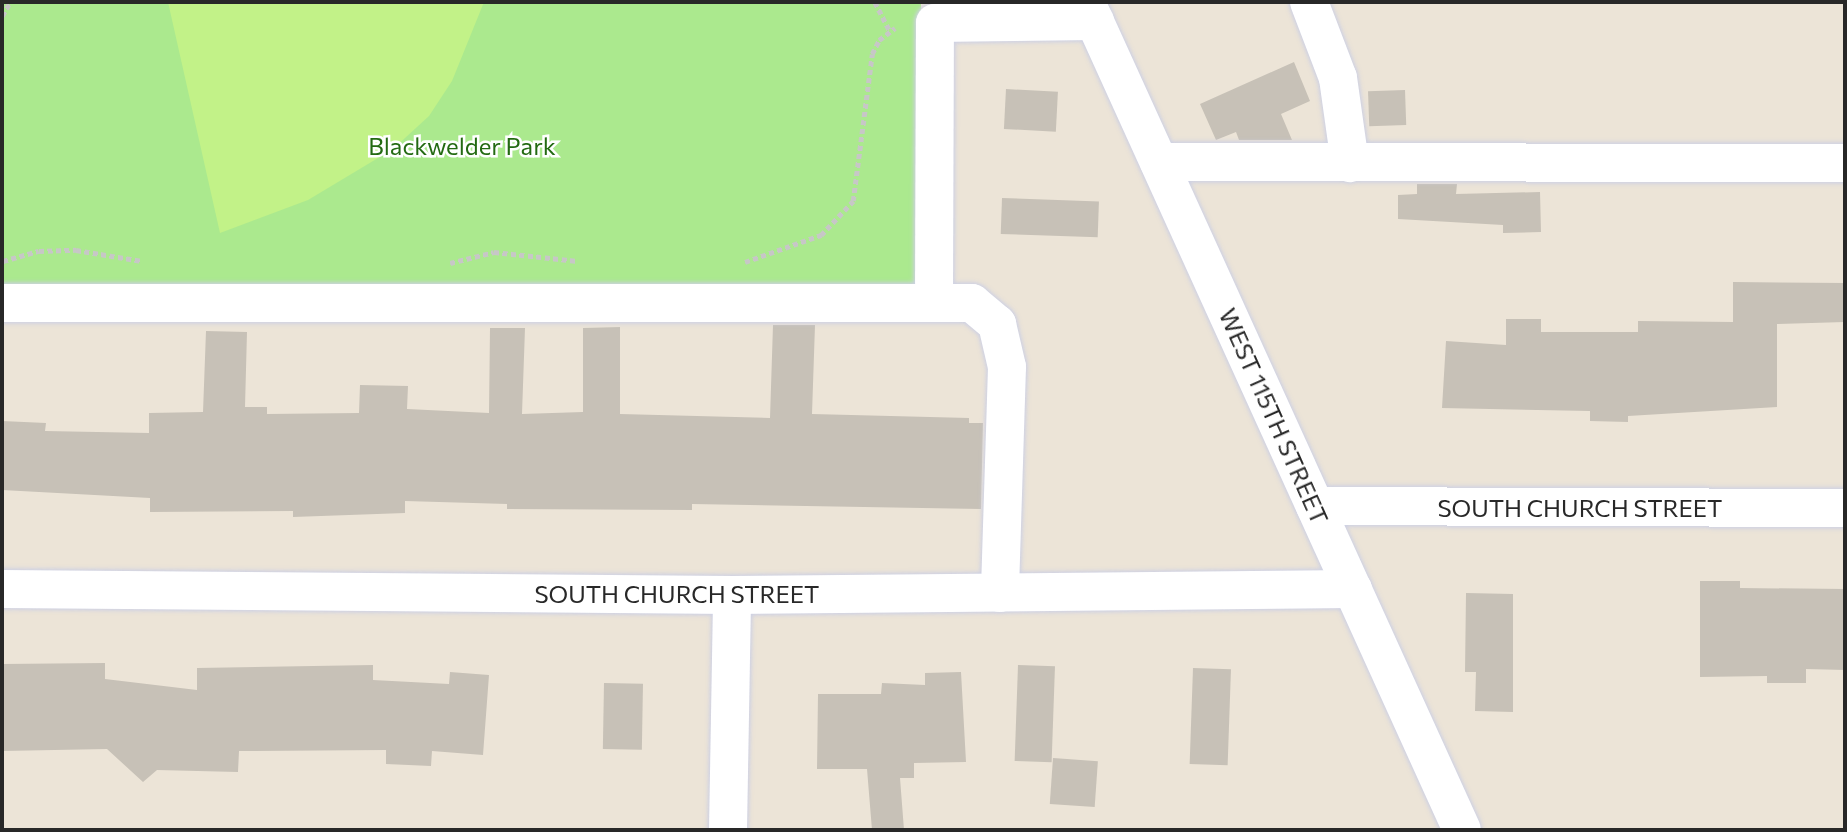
<!DOCTYPE html>
<html>
<head>
<meta charset="utf-8">
<style>
  body { margin:0 }
  #map { position:relative; width:1847px; height:832px; overflow:hidden; background:#ece4d7; font-family:Commissioner,sans-serif }
  div>[style] { position:absolute }
  [style*='--x'] { left:calc(var(--x)*1px); top:calc(var(--y)*1px); width:calc(var(--w)*1px); rotate:calc(var(--a)*1deg) }
  .green>* { inset:0; background:#abe98e; transform-origin:0 0 }
  .pitch>* { inset:0; background:#c2f288 }
  .building>* { inset:0; background:#c7c1b7; transform-origin:0 0 }
  .path>* { height:4.5px; margin-top:-2.25px; transform-origin:0; background:repeating-linear-gradient(90deg,#c7c7c7 0 5px,transparent 0 8.5px) }
  .roads { filter:drop-shadow(0 0 2px #cdd0e3) drop-shadow(0 0 2px #cdd0e3) }
  .minor>* { height:38px; margin:-19px; padding:0 19px; transform-origin:19px; border-radius:19px; background:#fff }
  span { translate:-50% -50%; white-space:nowrap; text-align:center; line-height:1.15; -webkit-text-stroke:5px #fff; paint-order:stroke }
  .park-label { font-size:24px; color:#236a12 }
  .street-label { font-size:24px; color:#282828 }
  .frame { position:absolute; inset:0; border:4px solid #282828; pointer-events:none }
</style>
</head>
<body>
<div id="map">
  <div class="green">
    <div style="left:2px;top:2px;width:919px;height:291px"></div>
  </div>
  <div class="pitch">
    <div style="clip-path:polygon(168px 2px,484px 2px,452px 81px,429px 116px,393px 149px,308px 200px,220px 233px)"></div>
  </div>
  <div class="building">
    <div style="clip-path:polygon(1294px 62px,1310px 101px,1281px 114px,1292px 140px,1239px 140px,1236px 132px,1216px 140px,1200px 104px)"></div>
    <div style="left:1006px;top:89px;width:52px;height:40px;rotate:3deg"></div>
    <div style="left:1405px;top:90px;width:35px;height:37px;rotate:88deg"></div>
    <div style="clip-path:polygon(1417px 184px,1457px 184px,1456px 194px,1540px 192px,1541px 232px,1503px 233px,1503px 225px,1398px 219px,1398px 195px,1417px 194px)"></div>
    <div style="left:1002px;top:198px;width:97px;height:36px;rotate:2deg"></div>
    <div style="clip-path:polygon(1733px 282px,1845px 283px,1845px 322px,1777px 324px,1777px 407px,1628px 416px,1628px 422px,1590px 421px,1590px 411px,1442px 408px,1446px 341px,1506px 345px,1506px 319px,1541px 319px,1541px 332px,1638px 332px,1638px 321px,1733px 322px)"></div>
    <div style="clip-path:polygon(773px 325px,815px 325px,812px 414px,969px 418px,969px 423px,983px 423px,981px 509px,692px 504px,692px 510px,507px 509px,507px 504px,405px 501px,405px 513px,293px 517px,293px 511px,150px 512px,150px 498px,2px 490px,2px 421px,46px 423px,45px 431px,149px 433px,149px 413px,203px 412px,206px 331px,247px 332px,245px 407px,267px 407px,267px 414px,359px 413px,360px 385px,408px 386px,407px 409px,489px 413px,490px 328px,525px 328px,522px 414px,583px 412px,583px 328px,620px 327px,620px 414px,770px 418px)"></div>
    <div style="clip-path:polygon(1700px 581px,1740px 581px,1740px 588px,1845px 589px,1845px 670px,1806px 669px,1806px 683px,1767px 683px,1767px 676px,1700px 677px)"></div>
    <div style="clip-path:polygon(1466px 593px,1513px 594px,1513px 712px,1475px 711px,1476px 672px,1465px 672px)"></div>
    <div style="clip-path:polygon(105px 663px,105px 679px,197px 690px,197px 668px,373px 665px,373px 680px,449px 684px,450px 672px,489px 675px,483px 755px,432px 751px,431px 766px,386px 764px,386px 750px,239px 751px,238px 772px,157px 770px,143px 782px,107px 749px,2px 751px,2px 664px)"></div>
    <div style="left:1018px;top:665px;width:37px;height:96px;rotate:2deg"></div>
    <div style="left:1193px;top:668px;width:38px;height:96px;rotate:2deg"></div>
    <div style="clip-path:polygon(961px 672px,966px 762px,914px 763px,914px 778px,900px 778px,904px 830px,872px 830px,867px 769px,817px 769px,818px 694px,881px 694px,882px 683px,925px 685px,925px 673px)"></div>
    <div style="left:604px;top:683px;width:39px;height:66px;rotate:1deg"></div>
    <div style="left:1053px;top:758px;width:45px;height:46px;rotate:4deg"></div>
  </div>
  <div class="path">
    <div style="--x:875;--y:2;--w:31;--a:63"></div>
    <div style="--x:2;--y:16;--w:16;--a:-60"></div>
    <div style="--x:3;--y:261;--w:37;--a:-16"></div>
    <div style="--x:39;--y:251;--w:37;--a:-2"></div>
    <div style="--x:76;--y:250;--w:67;--a:9.5"></div>
    <div style="--x:745;--y:262;--w:81;--a:-19.6"></div>
    <div style="--x:821;--y:235;--w:47;--a:-46.7"></div>
    <div style="--x:853;--y:201;--w:148;--a:-82.6"></div>
    <div style="--x:872;--y:54;--w:16;--a:-63"></div>
    <div style="--x:879;--y:40;--w:20;--a:-37"></div>
    <div style="--x:450;--y:263;--w:45;--a:-14"></div>
    <div style="--x:494;--y:252;--w:84;--a:6.1"></div>
  </div>
  <div class="roads">
    <div class="minor">
      <div style="--x:1086;--y:2;--w:909;--a:65.58"></div>
      <div style="--x:1309;--y:2;--w:81;--a:69.1"></div>
      <div style="--x:1338;--y:78;--w:86;--a:82"></div>
      <div style="--x:1159;--y:162;--w:686;--a:0.08"></div>
      <div style="--x:934;--y:300;--w:277;--a:-89.8"></div>
      <div style="--x:935;--y:23;--w:160;--a:-0.7"></div>
      <div style="--x:2;--y:303;--w:970;--a:0"></div>
      <div style="--x:972;--y:303;--w:33;--a:40"></div>
      <div style="--x:997;--y:324;--w:44;--a:76.9"></div>
      <div style="--x:1007;--y:367;--w:226;--a:91.8"></div>
      <div style="--x:1315;--y:506;--w:530;--a:0.22"></div>
      <div style="--x:2;--y:589;--w:730;--a:0.47"></div>
      <div style="--x:732;--y:595;--w:621;--a:-0.55"></div>
      <div style="--x:728;--y:830;--w:235;--a:-89"></div>
    </div>
  </div>
  <div class="park-label">
    <span style="left:462px;top:146px">Blackwelder Park</span>
  </div>
  <div class="street-label">
    <span style="left:1274px;top:416px;rotate:66deg">WEST 115TH STREET</span>
    <span style="left:1580px;top:508px">SOUTH CHURCH STREET</span>
    <span style="left:677px;top:594px">SOUTH CHURCH STREET</span>
  </div>
  <div class="frame"></div>
</div>
</body>
</html>
